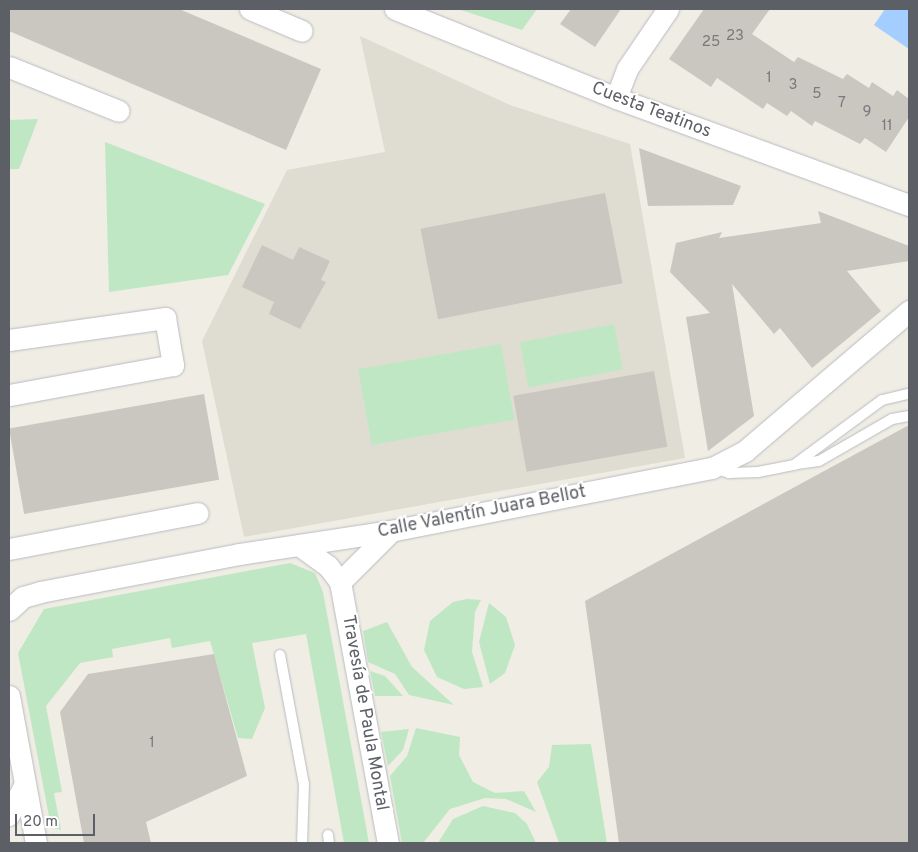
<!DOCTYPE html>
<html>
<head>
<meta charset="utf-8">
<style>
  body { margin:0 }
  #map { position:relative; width:918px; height:852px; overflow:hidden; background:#efede4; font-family:Overpass,sans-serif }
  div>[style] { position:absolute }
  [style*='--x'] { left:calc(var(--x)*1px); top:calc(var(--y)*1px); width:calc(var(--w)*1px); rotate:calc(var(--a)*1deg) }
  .education>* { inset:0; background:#dfddd2 }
  .green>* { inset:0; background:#c0e7c4; transform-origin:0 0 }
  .water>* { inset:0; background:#a4ceff }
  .building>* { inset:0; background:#cac7c1; transform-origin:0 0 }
  .roads { filter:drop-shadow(0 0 1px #b9bbc0) drop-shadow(0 0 1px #b9bbc0) }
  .lane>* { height:10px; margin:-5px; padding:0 5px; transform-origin:5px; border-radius:5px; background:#fff }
  .street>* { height:21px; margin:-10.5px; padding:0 10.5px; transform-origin:10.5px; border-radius:10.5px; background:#fff }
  span { translate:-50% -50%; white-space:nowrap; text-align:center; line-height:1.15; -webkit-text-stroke:4px #fff; paint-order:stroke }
  .number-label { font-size:15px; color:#78797c }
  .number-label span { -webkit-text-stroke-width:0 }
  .street-label { font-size:18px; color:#5c5f65 }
  .frame { position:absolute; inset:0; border:10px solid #5c5f65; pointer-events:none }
  .scale { position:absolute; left:15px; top:814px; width:80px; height:22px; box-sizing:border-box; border:2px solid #5c5f65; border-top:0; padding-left:6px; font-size:15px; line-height:18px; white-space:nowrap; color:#5c5f65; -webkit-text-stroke:4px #fff; paint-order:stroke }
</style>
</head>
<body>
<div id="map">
  <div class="education">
    <div style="clip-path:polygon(360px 36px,510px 105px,630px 144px,685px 458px,244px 537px,202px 341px,287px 170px,385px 152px)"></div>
  </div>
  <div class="green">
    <div style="clip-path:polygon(458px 9px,537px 9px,522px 30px)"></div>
    <div style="clip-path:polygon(38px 119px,19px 169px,9px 169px,9px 120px)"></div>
    <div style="clip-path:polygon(105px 142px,265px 204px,228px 275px,109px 292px)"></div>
    <div style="left:614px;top:324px;width:46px;height:96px;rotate:79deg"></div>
    <div style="left:501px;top:344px;width:77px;height:145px;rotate:80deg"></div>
    <div style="clip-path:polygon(290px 563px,315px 573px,323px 592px,369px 843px,344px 843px,306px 634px,252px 643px,265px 708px,252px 739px,238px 738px,210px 641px,172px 648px,170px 638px,112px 649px,113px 657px,80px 663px,46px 706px,62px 792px,54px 793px,61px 830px,51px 827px,18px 653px,44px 609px)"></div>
    <div style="clip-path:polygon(467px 599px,481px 600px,475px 612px,472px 652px,483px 687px,464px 689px,437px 677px,424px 650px,430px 621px,453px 602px)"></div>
    <div style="clip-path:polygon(489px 603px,506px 617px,515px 645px,505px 673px,490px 684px,479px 642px)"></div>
    <div style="clip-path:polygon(387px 622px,412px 667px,454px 705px,409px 695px,395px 674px,368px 662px,363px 631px)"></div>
    <div style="clip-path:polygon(370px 671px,385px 676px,403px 696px,375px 696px)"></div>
    <div style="clip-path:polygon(416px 728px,460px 737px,459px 755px,473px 782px,495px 793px,524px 791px,536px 812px,506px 799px,485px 798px,450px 809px,423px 843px,402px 843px,390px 776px,407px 756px)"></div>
    <div style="clip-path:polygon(409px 729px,403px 750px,388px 766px,381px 732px)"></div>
    <div style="clip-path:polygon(591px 744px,607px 843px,559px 843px,537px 782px,549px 767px,552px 745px)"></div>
    <div style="clip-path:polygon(483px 806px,515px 813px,527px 824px,536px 843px,438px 843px,453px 819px)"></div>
  </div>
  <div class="water">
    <div style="clip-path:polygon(885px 9px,909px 9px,909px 49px,874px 25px)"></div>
  </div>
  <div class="building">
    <div style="clip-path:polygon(9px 9px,179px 9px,321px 69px,286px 150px,9px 31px)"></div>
    <div style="clip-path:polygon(571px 9px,621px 9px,595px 47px,560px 24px)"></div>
    <div style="clip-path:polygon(704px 9px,770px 9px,752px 34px,794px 62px,798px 57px,843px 79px,847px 74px,869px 88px,872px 82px,893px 96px,897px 90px,909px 99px,909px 117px,886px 152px,865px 138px,860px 144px,815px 121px,812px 126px,791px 111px,787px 116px,767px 103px,763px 109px,717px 78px,711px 87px,669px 59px)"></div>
    <div style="clip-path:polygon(639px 148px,741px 186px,733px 205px,648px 206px)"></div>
    <div style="left:605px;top:193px;width:92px;height:188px;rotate:79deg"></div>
    <div style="clip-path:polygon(818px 211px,909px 246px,909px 261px,847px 271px,881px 311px,812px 368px,780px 328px,774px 334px,732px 284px,754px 416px,708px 451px,686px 317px,710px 313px,670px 272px,676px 243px,722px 232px,719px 238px,821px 223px)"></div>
    <div style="clip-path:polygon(262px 245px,293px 260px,299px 247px,330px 261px,321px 280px,326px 282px,300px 329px,269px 314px,274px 302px,242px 287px)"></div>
    <div style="left:654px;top:371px;width:77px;height:143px;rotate:80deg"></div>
    <div style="left:204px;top:394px;width:87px;height:198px;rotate:80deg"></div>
    <div style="clip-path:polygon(909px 425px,909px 843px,619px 843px,585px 601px)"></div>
    <div style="clip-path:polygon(214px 654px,247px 776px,146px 822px,151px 843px,84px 843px,60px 712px,88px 674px)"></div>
  </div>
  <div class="roads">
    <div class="lane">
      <div style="--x:797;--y:464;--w:22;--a:-8"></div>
      <div style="--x:819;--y:461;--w:84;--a:-29.9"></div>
      <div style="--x:892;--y:419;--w:17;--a:-10"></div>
      <div style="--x:714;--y:468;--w:16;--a:18"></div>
      <div style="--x:729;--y:473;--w:29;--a:-2"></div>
      <div style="--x:758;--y:472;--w:37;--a:-11"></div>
      <div style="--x:794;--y:465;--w:109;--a:-36.5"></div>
      <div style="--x:882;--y:400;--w:28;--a:-13"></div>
      <div style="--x:280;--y:655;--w:131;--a:79.5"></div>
      <div style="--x:304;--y:784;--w:59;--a:91.9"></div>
      <div style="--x:328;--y:835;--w:8;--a:83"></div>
    </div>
    <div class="street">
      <div style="--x:250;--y:9;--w:56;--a:22.9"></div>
      <div style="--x:395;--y:9;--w:238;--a:21.9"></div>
      <div style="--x:616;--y:98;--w:312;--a:20.1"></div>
      <div style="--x:9;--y:67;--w:118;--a:21.8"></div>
      <div style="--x:616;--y:98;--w:31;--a:-69"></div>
      <div style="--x:627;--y:69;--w:73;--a:-55.7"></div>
      <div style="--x:9;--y:340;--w:158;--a:-8"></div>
      <div style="--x:165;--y:318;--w:48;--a:80.3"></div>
      <div style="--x:173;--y:365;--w:167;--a:169.6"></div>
      <div style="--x:299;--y:545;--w:36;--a:36"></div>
      <div style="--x:328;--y:566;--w:20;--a:53"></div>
      <div style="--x:340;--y:582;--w:265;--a:79.6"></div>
      <div style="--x:9;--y:549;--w:192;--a:-10.8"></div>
      <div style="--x:340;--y:582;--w:69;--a:-45"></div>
      <div style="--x:9;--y:610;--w:19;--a:-43"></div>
      <div style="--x:23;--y:597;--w:18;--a:-16"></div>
      <div style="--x:40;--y:592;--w:203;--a:-10.8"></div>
      <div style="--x:239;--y:554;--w:153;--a:-8.7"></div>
      <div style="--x:390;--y:531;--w:328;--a:-11.1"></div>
      <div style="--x:712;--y:468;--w:37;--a:-27"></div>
      <div style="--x:745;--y:451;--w:216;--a:-40.5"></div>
      <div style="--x:9;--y:696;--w:149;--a:79.6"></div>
      <div style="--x:9;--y:815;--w:34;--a:-63"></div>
    </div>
  </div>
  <div class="number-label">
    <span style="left:735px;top:37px">23</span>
    <span style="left:711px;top:43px">25</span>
    <span style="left:769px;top:79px">1</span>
    <span style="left:793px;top:86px">3</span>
    <span style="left:817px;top:95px">5</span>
    <span style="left:842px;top:104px">7</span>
    <span style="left:867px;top:113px">9</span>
    <span style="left:887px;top:127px">11</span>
    <span style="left:152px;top:744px">1</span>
  </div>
  <div class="street-label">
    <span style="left:651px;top:111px;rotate:21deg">Cuesta Teatinos</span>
    <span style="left:482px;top:513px;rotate:-11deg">Calle Valentín Juara Bellot</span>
    <span style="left:364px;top:713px;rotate:80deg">Travesía de Paula Montal</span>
  </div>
  <div class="frame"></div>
  <div class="scale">20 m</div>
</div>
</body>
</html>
